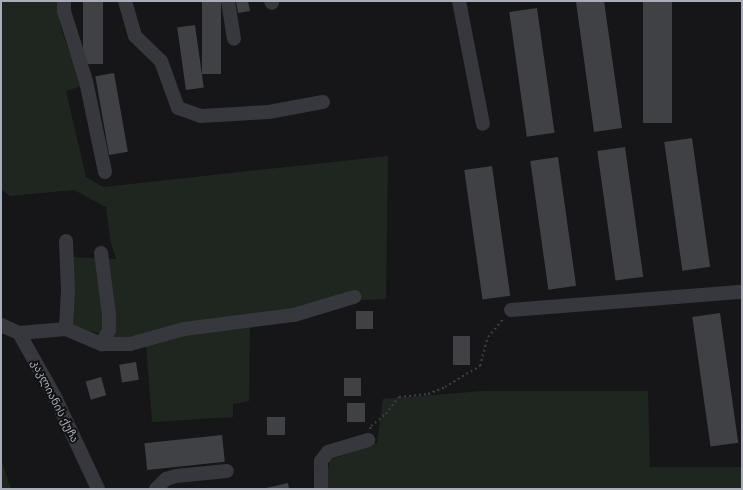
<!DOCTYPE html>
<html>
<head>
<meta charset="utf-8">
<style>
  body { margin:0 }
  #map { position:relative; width:743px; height:490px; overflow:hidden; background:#161618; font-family:Lato,"Noto Sans Georgian",sans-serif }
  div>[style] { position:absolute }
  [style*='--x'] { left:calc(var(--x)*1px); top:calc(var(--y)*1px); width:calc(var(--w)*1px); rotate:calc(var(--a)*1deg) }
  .green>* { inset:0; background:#1e261f }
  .building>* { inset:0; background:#404145; transform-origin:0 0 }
  .path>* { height:2px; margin-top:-1px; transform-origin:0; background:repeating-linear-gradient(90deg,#3d3f44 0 2px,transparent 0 5px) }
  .minor>* { height:14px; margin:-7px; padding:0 7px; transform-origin:7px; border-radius:7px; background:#37383d }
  span { translate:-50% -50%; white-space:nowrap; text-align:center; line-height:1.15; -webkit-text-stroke:4px #111113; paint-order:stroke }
  .street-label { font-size:11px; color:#a8adb8 }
  .frame { position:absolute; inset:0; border:2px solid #a8adb8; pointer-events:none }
</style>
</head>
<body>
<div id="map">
  <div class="green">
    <div style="clip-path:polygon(1px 1px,57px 1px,62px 32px,82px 86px,66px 91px,86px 177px,103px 187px,388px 156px,386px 299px,360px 300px,359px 292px,292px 311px,119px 339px,71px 326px,72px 257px,116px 259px,110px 240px,106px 207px,74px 190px,10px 196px,1px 189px)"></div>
    <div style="clip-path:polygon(250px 326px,249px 401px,233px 404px,233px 417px,152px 422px,146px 345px,183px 333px)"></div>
    <div style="clip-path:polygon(483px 391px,648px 391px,650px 467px,742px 467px,742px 489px,328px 489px,328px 469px,330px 460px,377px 443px,383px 399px)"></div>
    <div style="clip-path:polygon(1px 458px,11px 489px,1px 489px)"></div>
  </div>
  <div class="building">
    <div style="left:83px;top:1px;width:20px;height:63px"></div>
    <div style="left:202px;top:1px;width:19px;height:73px"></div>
    <div style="clip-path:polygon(236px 1px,248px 1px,250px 11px,238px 13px)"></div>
    <div style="clip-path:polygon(584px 1px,604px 1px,622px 128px,594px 132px,576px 2px)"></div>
    <div style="left:643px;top:1px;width:29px;height:122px"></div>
    <div style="left:537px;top:8px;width:126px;height:28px;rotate:82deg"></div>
    <div style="left:195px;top:25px;width:63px;height:18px;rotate:82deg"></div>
    <div style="left:114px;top:73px;width:80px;height:19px;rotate:80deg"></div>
    <div style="left:692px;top:138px;width:130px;height:28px;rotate:82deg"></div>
    <div style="left:625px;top:147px;width:131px;height:28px;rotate:82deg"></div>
    <div style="left:558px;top:157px;width:130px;height:28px;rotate:82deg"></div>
    <div style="left:492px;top:166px;width:131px;height:28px;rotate:82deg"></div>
    <div style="left:356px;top:311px;width:17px;height:18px"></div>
    <div style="left:720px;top:313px;width:131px;height:28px;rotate:82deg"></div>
    <div style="left:453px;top:336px;width:17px;height:29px"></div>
    <div style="left:136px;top:362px;width:18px;height:17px;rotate:81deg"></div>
    <div style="left:101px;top:377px;width:19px;height:16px;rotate:74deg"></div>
    <div style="left:344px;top:378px;width:17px;height:18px"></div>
    <div style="left:347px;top:403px;width:18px;height:19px"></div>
    <div style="left:267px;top:417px;width:18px;height:18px"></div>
    <div style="left:222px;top:435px;width:27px;height:78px;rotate:84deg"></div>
    <div style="clip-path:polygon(288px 483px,289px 489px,266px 489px,266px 488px)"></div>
  </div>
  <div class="path">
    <div style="--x:370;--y:429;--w:3;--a:-72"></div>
    <div style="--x:371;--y:426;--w:19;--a:-39"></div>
    <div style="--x:386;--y:414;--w:21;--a:-53"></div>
    <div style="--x:399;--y:397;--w:29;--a:-6"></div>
    <div style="--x:428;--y:394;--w:18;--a:-22"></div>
    <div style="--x:445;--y:387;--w:41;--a:-31"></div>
    <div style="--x:480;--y:366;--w:30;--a:-75"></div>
    <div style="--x:488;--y:337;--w:25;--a:-50"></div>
  </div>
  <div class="minor">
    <div style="--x:64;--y:1;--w:10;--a:90"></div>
    <div style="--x:64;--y:11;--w:73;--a:72.6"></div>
    <div style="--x:86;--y:81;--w:93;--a:78.2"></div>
    <div style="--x:125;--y:1;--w:36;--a:74"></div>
    <div style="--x:135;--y:36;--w:36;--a:44"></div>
    <div style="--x:161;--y:61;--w:50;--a:70.1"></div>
    <div style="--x:178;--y:108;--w:24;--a:19"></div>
    <div style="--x:201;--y:116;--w:68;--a:-3.4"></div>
    <div style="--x:269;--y:112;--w:55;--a:-10.5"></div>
    <div style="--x:228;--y:1;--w:38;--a:81"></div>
    <div style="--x:271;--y:1;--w:2;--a:63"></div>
    <div style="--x:459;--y:1;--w:125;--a:79"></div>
    <div style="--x:66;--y:241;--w:49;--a:87.7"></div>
    <div style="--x:68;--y:290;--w:39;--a:93"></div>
    <div style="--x:101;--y:253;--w:63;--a:82.6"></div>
    <div style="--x:109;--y:315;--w:15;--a:90"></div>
    <div style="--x:109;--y:330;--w:16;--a:117"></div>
    <div style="--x:511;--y:310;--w:232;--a:-4.5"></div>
    <div style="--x:1;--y:325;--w:20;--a:24"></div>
    <div style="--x:19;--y:333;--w:71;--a:60.6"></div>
    <div style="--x:54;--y:395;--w:104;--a:64.9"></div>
    <div style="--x:19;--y:333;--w:47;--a:-4.9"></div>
    <div style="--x:66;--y:329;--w:39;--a:23"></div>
    <div style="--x:102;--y:344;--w:28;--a:0"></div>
    <div style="--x:130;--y:344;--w:56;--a:-15.5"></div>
    <div style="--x:184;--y:329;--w:111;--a:-7.3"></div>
    <div style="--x:294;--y:315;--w:63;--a:-16.7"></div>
    <div style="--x:156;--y:489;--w:14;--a:-45"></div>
    <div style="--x:166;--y:479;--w:10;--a:-17"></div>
    <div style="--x:176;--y:476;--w:51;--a:-5.6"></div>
    <div style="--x:321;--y:489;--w:28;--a:-90"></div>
    <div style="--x:321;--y:461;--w:11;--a:-52"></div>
    <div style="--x:328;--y:452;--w:42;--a:-16.7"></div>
  </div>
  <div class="street-label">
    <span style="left:55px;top:401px;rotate:63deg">კაკლიანის ქუჩა</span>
  </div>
  <div class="frame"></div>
</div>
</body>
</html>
